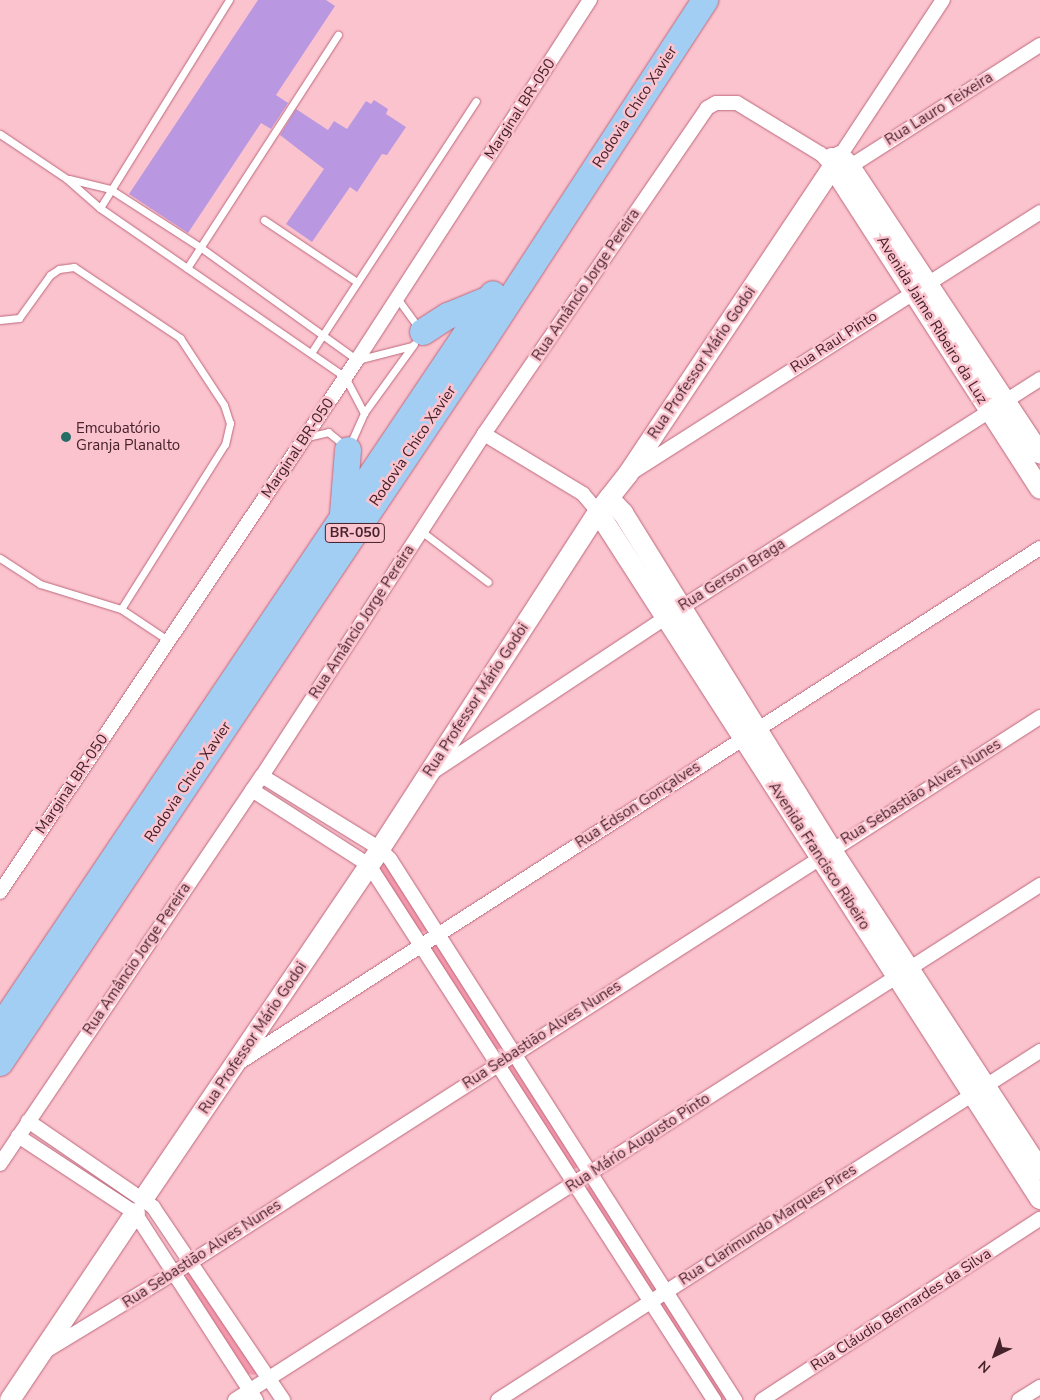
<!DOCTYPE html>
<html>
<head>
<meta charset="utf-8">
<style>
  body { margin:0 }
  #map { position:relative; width:1040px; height:1400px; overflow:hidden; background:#fbc3ce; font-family:"Nunito Sans",sans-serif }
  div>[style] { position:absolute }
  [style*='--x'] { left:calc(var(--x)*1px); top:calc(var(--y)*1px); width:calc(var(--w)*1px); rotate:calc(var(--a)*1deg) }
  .green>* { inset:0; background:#f59aae }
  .building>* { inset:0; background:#ba98e1 }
  .roads { filter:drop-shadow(0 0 1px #bc687c) drop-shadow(0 0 1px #bc687c) }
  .lane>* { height:7px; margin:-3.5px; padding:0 3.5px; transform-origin:3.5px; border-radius:3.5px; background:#fff }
  .street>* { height:14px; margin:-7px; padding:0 7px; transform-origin:7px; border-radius:7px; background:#fff }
  .secondary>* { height:20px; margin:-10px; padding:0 10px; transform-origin:10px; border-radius:10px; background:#fff }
  .highway>* { height:26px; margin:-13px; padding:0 13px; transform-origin:13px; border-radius:13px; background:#a2cef4 }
  .dots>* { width:14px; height:14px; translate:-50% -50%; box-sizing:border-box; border:2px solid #fbc3ce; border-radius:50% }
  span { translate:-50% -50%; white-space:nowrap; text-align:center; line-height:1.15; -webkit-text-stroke:5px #fbc3ce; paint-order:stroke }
  .shield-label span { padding:1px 4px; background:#fbc3ce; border:1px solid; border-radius:4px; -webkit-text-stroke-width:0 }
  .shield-label { font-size:14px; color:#46222b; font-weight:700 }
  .street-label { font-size:15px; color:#46222b }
  .poi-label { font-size:15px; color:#46222b }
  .left { translate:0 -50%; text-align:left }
  .north { position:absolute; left:970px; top:1330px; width:50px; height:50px; -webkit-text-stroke:4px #fbc3ce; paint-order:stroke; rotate:222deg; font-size:14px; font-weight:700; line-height:20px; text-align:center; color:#46222b }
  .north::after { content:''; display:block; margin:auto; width:18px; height:22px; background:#46222b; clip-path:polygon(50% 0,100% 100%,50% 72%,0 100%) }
</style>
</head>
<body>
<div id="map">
  <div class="green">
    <div style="clip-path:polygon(383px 860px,428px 928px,425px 932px,418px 931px,378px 868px)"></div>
    <div style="clip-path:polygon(431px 945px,439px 946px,502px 1045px,500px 1049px,496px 1049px,430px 952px)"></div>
    <div style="clip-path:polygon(512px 1064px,579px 1165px,577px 1168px,573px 1169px,507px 1072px,508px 1065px)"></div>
    <div style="clip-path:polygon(591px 1185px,657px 1286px,655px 1290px,648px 1289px,585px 1189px)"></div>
    <div style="clip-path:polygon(187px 1271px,191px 1271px,257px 1372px,255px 1375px,248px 1374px,186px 1278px)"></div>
    <div style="clip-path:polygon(665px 1301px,732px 1400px,720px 1400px,660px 1305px)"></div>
  </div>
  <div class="building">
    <div style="clip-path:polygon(258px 0,326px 0,335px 6px,276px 95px,288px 103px,271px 129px,261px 123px,188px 233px,129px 194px)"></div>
    <div style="clip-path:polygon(374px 100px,388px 109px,386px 114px,406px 127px,387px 155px,382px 154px,357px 192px,350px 187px,312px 242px,286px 224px,324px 169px,280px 135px,296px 109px,328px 130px,334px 121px,347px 129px,366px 101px,371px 104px)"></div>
  </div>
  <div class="roads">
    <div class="lane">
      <div style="--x:0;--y:134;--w:81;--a:33.9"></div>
      <div style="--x:67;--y:179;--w:44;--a:41.3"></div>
      <div style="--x:100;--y:208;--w:298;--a:34.6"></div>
      <div style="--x:345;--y:377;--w:41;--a:62.2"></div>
      <div style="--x:69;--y:179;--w:42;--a:13.7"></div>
      <div style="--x:110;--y:189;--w:107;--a:32.8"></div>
      <div style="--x:200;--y:247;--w:193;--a:35.7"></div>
      <div style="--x:357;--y:360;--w:57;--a:-14.3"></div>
      <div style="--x:100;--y:208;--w:245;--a:-58.2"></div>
      <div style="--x:264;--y:220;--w:112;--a:33.7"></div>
      <div style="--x:187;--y:268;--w:278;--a:-57.1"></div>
      <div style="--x:397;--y:298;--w:37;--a:54"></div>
      <div style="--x:0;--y:320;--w:19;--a:-6"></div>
      <div style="--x:19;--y:318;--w:53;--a:-54.2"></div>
      <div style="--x:50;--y:275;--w:11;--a:-34"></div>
      <div style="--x:59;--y:269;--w:15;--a:-8"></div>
      <div style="--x:74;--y:267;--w:128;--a:33.8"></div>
      <div style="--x:180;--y:338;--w:80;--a:56.7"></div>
      <div style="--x:224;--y:405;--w:19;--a:72"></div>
      <div style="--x:230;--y:423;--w:22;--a:103"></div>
      <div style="--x:225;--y:444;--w:195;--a:122.2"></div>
      <div style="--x:121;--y:609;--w:58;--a:33.7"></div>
      <div style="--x:311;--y:353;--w:301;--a:-56.8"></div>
      <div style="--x:307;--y:437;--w:22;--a:-13"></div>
      <div style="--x:328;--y:432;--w:22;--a:39"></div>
      <div style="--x:349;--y:447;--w:37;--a:-66"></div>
      <div style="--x:364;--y:413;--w:85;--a:-54.1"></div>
      <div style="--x:421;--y:531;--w:84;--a:37.3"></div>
      <div style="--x:0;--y:558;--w:48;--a:33"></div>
      <div style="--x:40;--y:584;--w:85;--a:17.2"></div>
    </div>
    <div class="street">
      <div style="--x:831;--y:155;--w:9;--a:6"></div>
      <div style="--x:840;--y:156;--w:187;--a:-56.6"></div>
      <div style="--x:843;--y:171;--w:234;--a:-32.6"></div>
      <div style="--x:484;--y:434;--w:116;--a:31.2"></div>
      <div style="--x:583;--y:494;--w:23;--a:50"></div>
      <div style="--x:634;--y:471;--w:482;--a:-32.5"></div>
      <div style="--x:434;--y:771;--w:277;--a:-33.5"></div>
      <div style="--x:665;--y:618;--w:445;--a:-32.5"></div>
      <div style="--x:262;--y:776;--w:139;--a:31.7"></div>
      <div style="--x:380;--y:849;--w:14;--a:45"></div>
      <div style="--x:390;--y:859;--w:642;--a:57.47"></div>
      <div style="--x:252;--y:790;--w:139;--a:32.7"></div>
      <div style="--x:369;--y:865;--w:637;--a:57.18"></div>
      <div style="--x:0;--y:892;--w:641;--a:-56.14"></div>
      <div style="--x:357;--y:360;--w:429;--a:-57.1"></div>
      <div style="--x:240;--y:1062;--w:951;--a:-32.72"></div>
      <div style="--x:28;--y:1121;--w:152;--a:34.5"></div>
      <div style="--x:153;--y:1207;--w:233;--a:56"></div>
      <div style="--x:18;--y:1136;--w:140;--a:33.3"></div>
      <div style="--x:135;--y:1213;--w:223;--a:57.1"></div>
      <div style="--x:0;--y:1164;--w:468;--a:-56"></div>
      <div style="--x:262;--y:776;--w:408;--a:-57"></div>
      <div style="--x:484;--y:434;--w:395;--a:-55.6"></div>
      <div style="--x:707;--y:108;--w:10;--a:-29"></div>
      <div style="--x:716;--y:103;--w:21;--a:0"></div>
      <div style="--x:737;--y:103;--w:98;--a:31.3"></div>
      <div style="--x:821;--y:154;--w:16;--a:47"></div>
      <div style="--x:44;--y:1352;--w:152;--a:-31.3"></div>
      <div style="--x:174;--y:1273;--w:1029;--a:-32.7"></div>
      <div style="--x:235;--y:1400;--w:956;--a:-32.61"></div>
      <div style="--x:498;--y:1400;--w:645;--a:-32.78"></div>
      <div style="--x:762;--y:1400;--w:332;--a:-33.1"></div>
      <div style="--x:1019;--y:1400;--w:25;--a:-32"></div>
    </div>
    <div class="secondary">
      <div style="--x:832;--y:166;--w:384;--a:57.2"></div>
      <div style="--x:609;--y:498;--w:21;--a:47"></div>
      <div style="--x:623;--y:513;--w:395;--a:58.2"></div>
      <div style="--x:831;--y:849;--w:383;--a:56.9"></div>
      <div style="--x:598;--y:512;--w:817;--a:57.24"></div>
      <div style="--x:144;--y:1198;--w:421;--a:-55.9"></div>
      <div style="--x:380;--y:849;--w:401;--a:-57.1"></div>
      <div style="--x:598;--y:512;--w:48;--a:-51.7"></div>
      <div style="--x:628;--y:474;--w:382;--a:-56.3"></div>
      <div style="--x:840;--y:156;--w:13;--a:45"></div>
      <div style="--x:849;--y:165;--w:346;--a:56.5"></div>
      <div style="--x:10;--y:1400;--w:225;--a:-56.2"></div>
    </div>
    <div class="highway">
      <div style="--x:423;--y:332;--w:30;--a:-33"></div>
      <div style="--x:448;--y:316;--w:44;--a:-22.5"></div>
      <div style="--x:343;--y:514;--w:64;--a:-85.5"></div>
      <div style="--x:0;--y:1028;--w:884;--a:-56.11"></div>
      <div style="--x:0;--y:1063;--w:869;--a:-56.22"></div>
      <div style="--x:483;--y:341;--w:407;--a:-56.9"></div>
    </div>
  </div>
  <div class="dots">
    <div style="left:66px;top:437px;background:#256e67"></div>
  </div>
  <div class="shield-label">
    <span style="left:355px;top:533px">BR-050</span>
  </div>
  <div class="street-label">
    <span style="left:635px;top:107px;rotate:-57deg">Rodovia Chico Xavier</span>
    <span style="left:520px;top:109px;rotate:-57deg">Marginal BR-050</span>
    <span style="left:939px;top:109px;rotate:-32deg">Rua Lauro Teixeira</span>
    <span style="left:586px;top:285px;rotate:-56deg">Rua Amâncio Jorge Pereira</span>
    <span style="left:932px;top:320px;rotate:58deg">Avenida Jaime Ribeiro da Luz</span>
    <span style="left:834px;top:342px;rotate:-33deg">Rua Raul Pinto</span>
    <span style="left:702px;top:363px;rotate:-56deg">Rua Professor Mário Godoi</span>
    <span style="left:413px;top:446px;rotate:-56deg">Rodovia Chico Xavier</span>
    <span style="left:298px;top:448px;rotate:-56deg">Marginal BR-050</span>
    <span style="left:732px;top:575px;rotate:-32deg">Rua Gerson Braga</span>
    <span style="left:362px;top:622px;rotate:-57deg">Rua Amâncio Jorge Pereira</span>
    <span style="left:476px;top:700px;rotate:-57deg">Rua Professor Mário Godoi</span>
    <span style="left:188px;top:782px;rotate:-56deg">Rodovia Chico Xavier</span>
    <span style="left:72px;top:784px;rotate:-56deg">Marginal BR-050</span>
    <span style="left:921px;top:792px;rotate:-32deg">Rua Sebastião Alves Nunes</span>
    <span style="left:638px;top:805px;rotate:-33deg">Rua Édson Gonçalves</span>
    <span style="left:819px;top:856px;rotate:57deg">Avenida Francisco Ribeiro</span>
    <span style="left:137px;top:959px;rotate:-56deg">Rua Amâncio Jorge Pereira</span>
    <span style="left:542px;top:1035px;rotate:-33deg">Rua Sebastião Alves Nunes</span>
    <span style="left:253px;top:1038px;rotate:-56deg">Rua Professor Mário Godoi</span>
    <span style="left:638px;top:1143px;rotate:-33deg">Rua Mário Augusto Pinto</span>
    <span style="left:768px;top:1225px;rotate:-33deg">Rua Clarimundo Marques Pires</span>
    <span style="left:202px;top:1254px;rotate:-33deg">Rua Sebastião Alves Nunes</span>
    <span style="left:901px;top:1310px;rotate:-33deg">Rua Cláudio Bernardes da Silva</span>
  </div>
  <div class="poi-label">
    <span class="left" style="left:76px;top:437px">Emcubatório<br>Granja Planalto</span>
  </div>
  <div class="north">N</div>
</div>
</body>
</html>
